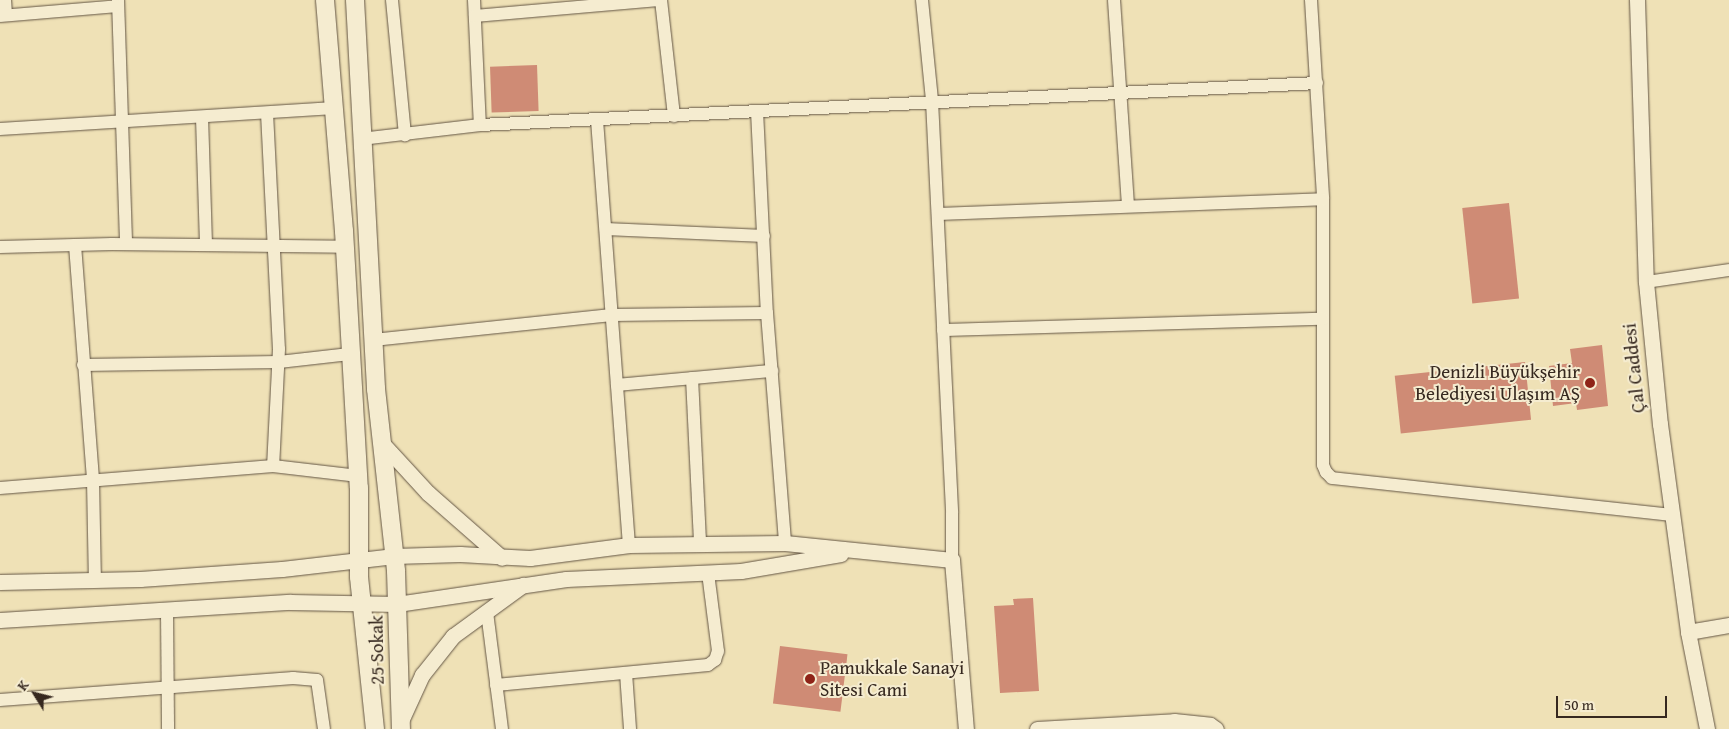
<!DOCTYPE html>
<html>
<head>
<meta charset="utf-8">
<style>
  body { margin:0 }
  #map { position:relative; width:1729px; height:729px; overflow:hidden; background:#efe1b6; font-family:"Gentium Book Plus",serif }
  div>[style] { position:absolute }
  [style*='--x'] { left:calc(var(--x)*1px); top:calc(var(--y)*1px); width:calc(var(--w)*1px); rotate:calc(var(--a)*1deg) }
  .building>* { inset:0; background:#cf8b75; transform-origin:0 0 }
  .roads { filter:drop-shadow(0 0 1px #645645) drop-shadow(0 0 1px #645645) }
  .minor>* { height:12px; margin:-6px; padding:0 6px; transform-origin:6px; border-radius:6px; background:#f5ecd0 }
  .tertiary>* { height:15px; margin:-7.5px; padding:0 7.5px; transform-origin:7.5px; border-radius:7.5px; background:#f5ecd0 }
  .secondary>* { height:18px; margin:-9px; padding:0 9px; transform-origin:9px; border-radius:9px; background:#f5ecd0 }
  .dots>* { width:14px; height:14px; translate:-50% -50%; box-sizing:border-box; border:2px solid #f5ecd0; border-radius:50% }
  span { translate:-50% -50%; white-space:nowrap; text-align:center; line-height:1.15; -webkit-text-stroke:4px #f5ecd0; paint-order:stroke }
  .street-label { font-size:19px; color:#36281f }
  .poi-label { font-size:19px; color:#36281f }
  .right { translate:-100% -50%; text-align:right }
  .left { translate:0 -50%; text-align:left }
  .north { position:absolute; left:10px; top:669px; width:50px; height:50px; -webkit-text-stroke:4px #f5ecd0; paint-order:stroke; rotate:306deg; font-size:14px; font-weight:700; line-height:20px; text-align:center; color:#36281f }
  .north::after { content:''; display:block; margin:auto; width:18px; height:22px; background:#36281f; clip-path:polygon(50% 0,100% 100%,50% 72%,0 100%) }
  .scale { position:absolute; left:1556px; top:696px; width:111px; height:22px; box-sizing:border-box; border:2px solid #36281f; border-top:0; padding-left:6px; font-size:15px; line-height:18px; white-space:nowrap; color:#36281f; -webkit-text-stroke:4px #f5ecd0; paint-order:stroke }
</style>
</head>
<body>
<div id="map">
  <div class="building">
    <div style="left:537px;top:65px;width:46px;height:47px;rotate:88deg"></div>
    <div style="left:1509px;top:203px;width:96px;height:47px;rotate:84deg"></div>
    <div style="clip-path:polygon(1602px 345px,1608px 406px,1577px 410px,1576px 403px,1553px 406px,1549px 366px,1572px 363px,1570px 349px)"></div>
    <div style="left:1525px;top:362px;width:58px;height:131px;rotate:84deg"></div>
    <div style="clip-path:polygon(1033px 598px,1039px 691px,1000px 693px,994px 606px,1014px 605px,1013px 599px)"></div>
    <div style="left:780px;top:646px;width:68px;height:58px;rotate:7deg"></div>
  </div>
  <div class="roads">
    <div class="minor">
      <div style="--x:5;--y:0;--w:15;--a:86"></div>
      <div style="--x:118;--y:0;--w:244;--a:88.1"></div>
      <div style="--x:392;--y:0;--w:136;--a:84.5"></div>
      <div style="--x:474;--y:0;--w:125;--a:87.3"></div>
      <div style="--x:661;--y:0;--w:117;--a:83.6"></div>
      <div style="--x:922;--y:0;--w:101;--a:84.3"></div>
      <div style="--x:932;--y:101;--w:412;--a:87.2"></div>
      <div style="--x:952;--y:513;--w:47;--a:90"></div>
      <div style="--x:1114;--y:0;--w:206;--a:86.1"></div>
      <div style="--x:1311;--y:0;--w:199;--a:86.5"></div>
      <div style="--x:1323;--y:199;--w:266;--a:90"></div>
      <div style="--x:1323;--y:465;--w:8;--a:67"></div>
      <div style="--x:1326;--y:472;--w:8;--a:45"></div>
      <div style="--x:1332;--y:478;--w:343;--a:6.2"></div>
      <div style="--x:0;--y:16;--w:118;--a:-4.8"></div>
      <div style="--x:475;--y:16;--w:184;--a:-5"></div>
      <div style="--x:757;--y:111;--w:202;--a:87.2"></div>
      <div style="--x:767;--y:313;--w:231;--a:85.5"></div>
      <div style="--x:267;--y:113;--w:236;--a:87.1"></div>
      <div style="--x:279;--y:349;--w:117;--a:92.9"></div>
      <div style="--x:202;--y:117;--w:128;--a:88.2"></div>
      <div style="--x:597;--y:120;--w:426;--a:85.7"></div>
      <div style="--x:0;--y:129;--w:335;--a:-3.6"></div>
      <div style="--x:361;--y:139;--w:120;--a:-6.7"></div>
      <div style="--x:480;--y:125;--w:838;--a:-2.87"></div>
      <div style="--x:938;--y:214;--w:385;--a:-2.2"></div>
      <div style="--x:606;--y:229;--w:158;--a:2.5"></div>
      <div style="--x:75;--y:245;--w:236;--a:85.6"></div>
      <div style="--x:93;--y:480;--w:100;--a:88.9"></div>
      <div style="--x:0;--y:247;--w:112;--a:-1.5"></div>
      <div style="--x:112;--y:244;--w:233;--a:0.7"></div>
      <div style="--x:1646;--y:282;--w:84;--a:-8.2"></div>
      <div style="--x:943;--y:330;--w:380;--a:-1.7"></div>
      <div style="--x:373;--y:340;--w:240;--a:-6"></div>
      <div style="--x:612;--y:315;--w:155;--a:-0.7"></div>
      <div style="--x:83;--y:365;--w:196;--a:-0.9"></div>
      <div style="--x:279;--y:362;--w:71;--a:-6.4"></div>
      <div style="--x:692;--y:378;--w:166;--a:87.2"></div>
      <div style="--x:617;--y:385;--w:156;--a:-5.2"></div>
      <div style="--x:0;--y:488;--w:274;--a:-4.6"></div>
      <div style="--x:273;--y:466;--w:86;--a:6.7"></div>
      <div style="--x:167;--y:610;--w:119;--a:89.5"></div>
      <div style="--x:487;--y:612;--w:118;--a:82.7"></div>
      <div style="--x:626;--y:673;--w:56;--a:85.9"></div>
      <div style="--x:496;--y:685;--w:213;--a:-5.4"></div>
      <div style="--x:708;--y:665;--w:9;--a:-36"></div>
      <div style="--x:715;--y:660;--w:9;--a:-72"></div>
      <div style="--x:718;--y:651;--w:79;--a:-97.3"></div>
      <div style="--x:0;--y:700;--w:294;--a:-4.3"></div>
      <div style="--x:293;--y:678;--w:24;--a:5"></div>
      <div style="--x:317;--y:680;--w:49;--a:81.9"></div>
    </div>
    <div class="tertiary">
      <div style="--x:1637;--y:0;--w:282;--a:88.2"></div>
      <div style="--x:1646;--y:282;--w:143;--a:84.4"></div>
      <div style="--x:1660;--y:424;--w:210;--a:82.3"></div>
      <div style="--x:1688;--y:632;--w:99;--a:78.9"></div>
      <div style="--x:382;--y:443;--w:68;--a:47.4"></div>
      <div style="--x:428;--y:493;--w:98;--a:41.3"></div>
      <div style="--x:0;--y:582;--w:140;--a:-1.2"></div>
      <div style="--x:140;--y:579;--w:142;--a:-4"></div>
      <div style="--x:282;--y:569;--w:113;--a:-6.6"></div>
      <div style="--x:394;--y:556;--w:66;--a:-1.7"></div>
      <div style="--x:460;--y:554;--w:70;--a:3.3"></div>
      <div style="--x:530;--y:558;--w:100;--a:-7.5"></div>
      <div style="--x:629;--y:545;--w:156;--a:-0.7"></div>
      <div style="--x:785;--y:543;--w:168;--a:5.8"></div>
      <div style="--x:952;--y:560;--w:170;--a:85.3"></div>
      <div style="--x:0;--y:620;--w:291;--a:-3.6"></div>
      <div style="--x:290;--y:602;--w:107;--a:1.1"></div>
      <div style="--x:397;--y:604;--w:171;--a:-8.4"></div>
      <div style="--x:566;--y:579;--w:175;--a:-2.6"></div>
      <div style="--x:741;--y:571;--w:101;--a:-9.6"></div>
      <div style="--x:1688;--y:632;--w:42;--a:-9.7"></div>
      <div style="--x:401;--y:721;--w:51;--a:-65.5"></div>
      <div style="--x:422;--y:675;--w:50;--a:-51.5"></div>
      <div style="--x:453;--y:636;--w:87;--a:-36.1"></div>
      <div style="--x:1037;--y:729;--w:137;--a:-3.3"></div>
      <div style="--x:1174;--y:721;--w:36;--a:6"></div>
      <div style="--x:1210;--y:725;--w:7;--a:34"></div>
    </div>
    <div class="secondary">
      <div style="--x:325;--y:0;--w:232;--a:85.3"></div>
      <div style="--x:344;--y:231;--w:257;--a:86.7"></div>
      <div style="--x:359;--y:488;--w:89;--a:90"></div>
      <div style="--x:359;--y:577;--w:153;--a:84"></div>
      <div style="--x:355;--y:0;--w:390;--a:86.9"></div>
      <div style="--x:376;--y:389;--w:183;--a:83.7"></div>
      <div style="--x:396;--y:571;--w:158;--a:88.2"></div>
    </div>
  </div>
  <div class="dots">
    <div style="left:1590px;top:383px;background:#8f2418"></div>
    <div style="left:810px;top:679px;background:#8f2418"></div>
  </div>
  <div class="street-label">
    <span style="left:1634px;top:368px;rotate:-96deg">Çal Caddesi</span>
    <span style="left:377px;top:650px;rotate:-91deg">25 Sokak</span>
  </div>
  <div class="poi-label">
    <span class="right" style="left:1580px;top:383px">Denizli Büyükşehir<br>Belediyesi Ulaşım AŞ</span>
    <span class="left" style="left:820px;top:679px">Pamukkale Sanayi<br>Sitesi Cami</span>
  </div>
  <div class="north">K</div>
  <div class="scale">50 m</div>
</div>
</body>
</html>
